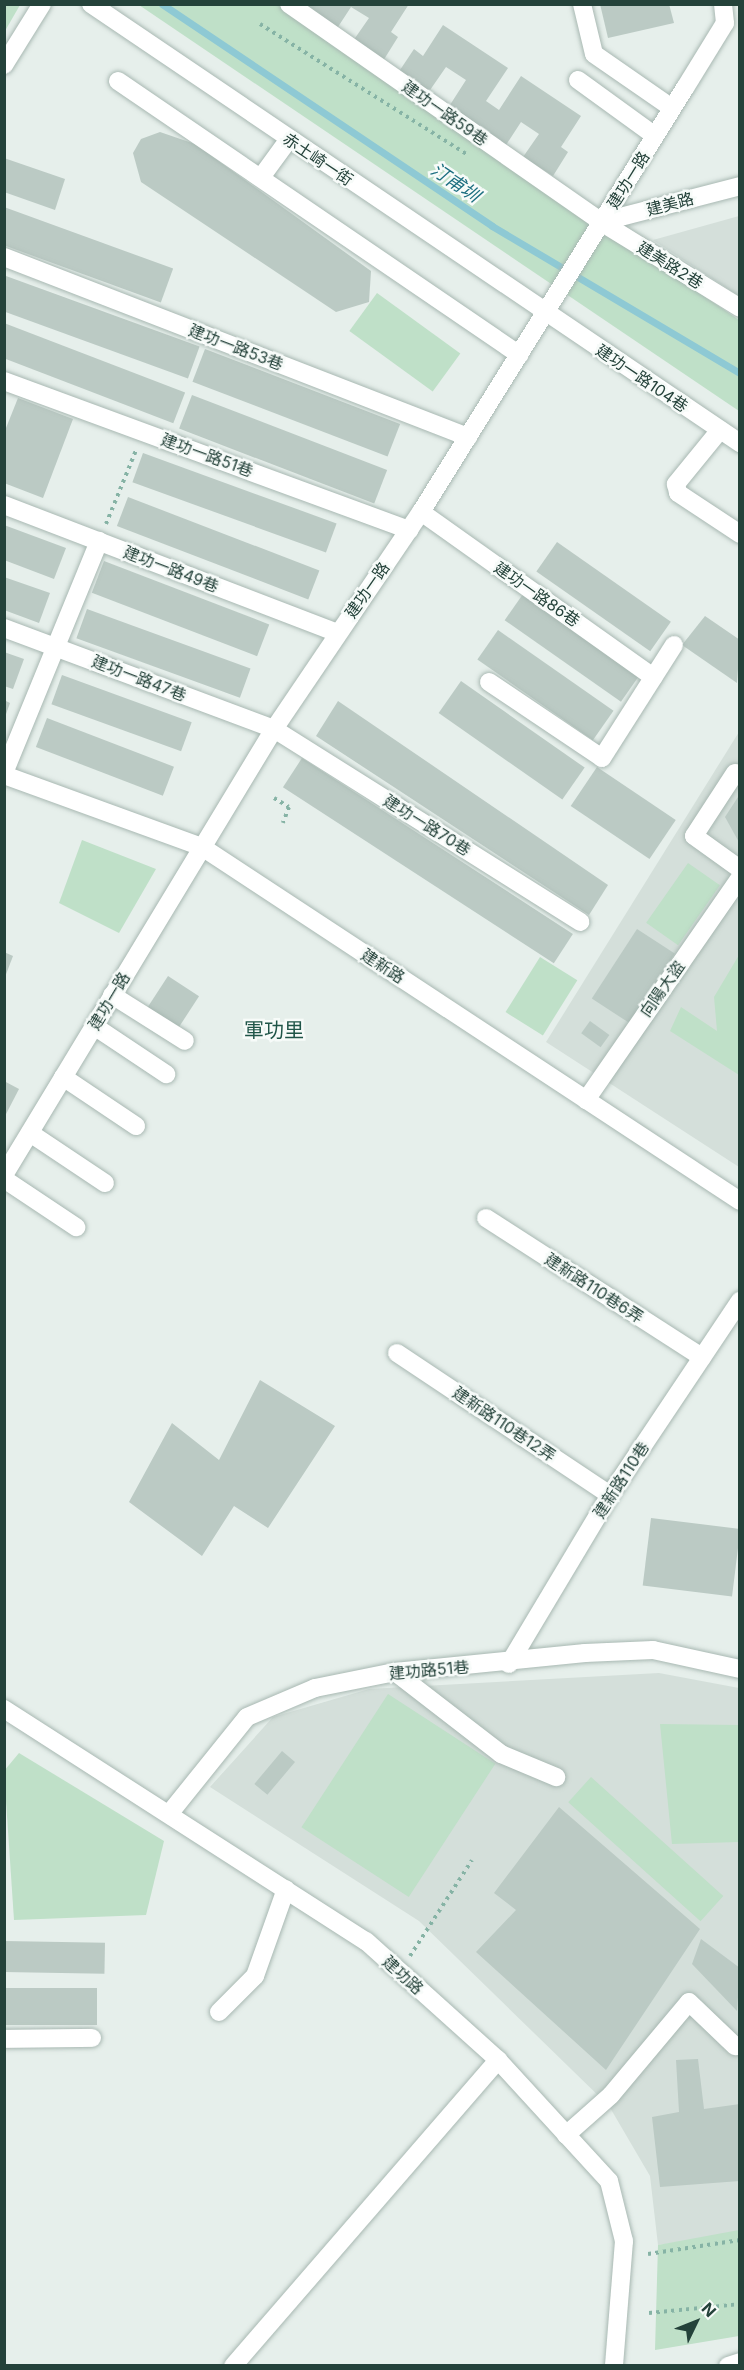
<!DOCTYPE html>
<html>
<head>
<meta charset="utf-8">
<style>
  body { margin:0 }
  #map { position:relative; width:744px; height:2370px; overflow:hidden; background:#e6efeb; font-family:Inter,"Noto Sans TC",sans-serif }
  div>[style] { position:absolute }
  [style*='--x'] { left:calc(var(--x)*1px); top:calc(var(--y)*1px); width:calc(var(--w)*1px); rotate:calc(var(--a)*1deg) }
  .built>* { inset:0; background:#d4dfda }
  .green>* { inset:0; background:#bfe0c8; transform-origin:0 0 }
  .stream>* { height:7px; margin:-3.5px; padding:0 3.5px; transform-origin:3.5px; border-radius:3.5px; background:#8ec9d4 }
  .building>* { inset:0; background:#bbcac4; transform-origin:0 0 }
  .path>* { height:4px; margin-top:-2px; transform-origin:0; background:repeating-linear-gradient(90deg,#86b3a5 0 3px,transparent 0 7.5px) }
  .roads { filter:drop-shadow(0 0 2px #a8b8b2) drop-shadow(0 0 2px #a8b8b2) }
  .minor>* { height:18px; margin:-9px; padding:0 9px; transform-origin:9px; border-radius:9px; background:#fff }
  span { translate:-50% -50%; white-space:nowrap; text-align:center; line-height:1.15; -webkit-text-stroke:5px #f7fbf9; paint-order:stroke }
  .street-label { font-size:16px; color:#24423a }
  .water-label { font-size:18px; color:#1c6f80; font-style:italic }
  .quarter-label { font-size:20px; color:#1f5548 }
  .frame { position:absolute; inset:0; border:6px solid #24423a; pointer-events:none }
  .north { position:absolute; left:666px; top:2292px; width:60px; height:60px; -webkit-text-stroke:4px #f7fbf9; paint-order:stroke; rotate:47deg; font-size:16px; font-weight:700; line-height:24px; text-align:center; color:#24423a }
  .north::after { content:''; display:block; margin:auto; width:21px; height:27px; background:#24423a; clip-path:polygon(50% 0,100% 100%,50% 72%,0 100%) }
</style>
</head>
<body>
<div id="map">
  <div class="built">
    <div style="clip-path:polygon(739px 216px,739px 296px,653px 240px)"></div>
    <div style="clip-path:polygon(739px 732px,739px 1167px,546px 1042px)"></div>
    <div style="clip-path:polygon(659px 1673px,739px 1688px,739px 2234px,658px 2245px,650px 2176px,609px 2106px,419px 1921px,210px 1787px,273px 1717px,369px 1689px)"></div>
  </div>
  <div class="green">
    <div style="clip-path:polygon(5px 4px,20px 5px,5px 31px,4px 5px)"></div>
    <div style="clip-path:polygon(139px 5px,278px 5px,739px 320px,739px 411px)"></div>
    <div style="left:377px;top:293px;width:103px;height:47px;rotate:36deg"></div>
    <div style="clip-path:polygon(82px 840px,156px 869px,119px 933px,59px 903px)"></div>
    <div style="left:688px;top:863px;width:39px;height:73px;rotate:35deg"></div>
    <div style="clip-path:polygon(739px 955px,739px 1075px,670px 1031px,681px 1007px,717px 1031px,714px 997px)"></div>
    <div style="left:540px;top:957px;width:44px;height:65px;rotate:32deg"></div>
    <div style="left:388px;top:1694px;width:128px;height:159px;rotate:33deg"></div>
    <div style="clip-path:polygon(660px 1724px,739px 1725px,739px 1842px,672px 1844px)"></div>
    <div style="clip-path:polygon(19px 1753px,164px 1841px,146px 1915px,14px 1920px,4px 1771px)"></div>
    <div style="left:591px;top:1777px;width:178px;height:34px;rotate:42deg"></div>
    <div style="clip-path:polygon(739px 2230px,739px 2336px,655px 2350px,658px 2245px)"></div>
  </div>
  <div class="stream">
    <div style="--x:162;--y:4;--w:398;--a:33.9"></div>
    <div style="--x:492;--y:226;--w:288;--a:30.7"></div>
  </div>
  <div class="building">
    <div style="clip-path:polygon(298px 4px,409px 4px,391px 32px,398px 37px,383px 61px,353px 41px,369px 18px,351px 7px,336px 30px)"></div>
    <div style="clip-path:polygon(600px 4px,669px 4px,674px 23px,608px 38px)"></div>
    <div style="clip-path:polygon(443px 25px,508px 68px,486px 101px,499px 110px,521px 76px,581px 116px,561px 147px,568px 152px,553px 176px,523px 157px,539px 134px,521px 122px,506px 145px,448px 108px,466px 80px,446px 67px,428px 93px,398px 73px,414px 49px,423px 56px)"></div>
    <div style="clip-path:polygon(160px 132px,195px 144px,371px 271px,369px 302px,336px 312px,141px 182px,133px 153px,141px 139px)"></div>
    <div style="clip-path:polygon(4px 158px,65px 179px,55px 210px,4px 192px)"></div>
    <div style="left:4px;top:207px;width:180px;height:36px;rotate:20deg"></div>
    <div style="left:6px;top:276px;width:206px;height:34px;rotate:20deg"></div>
    <div style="left:4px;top:323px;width:194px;height:33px;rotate:21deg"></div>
    <div style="left:205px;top:349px;width:209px;height:35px;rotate:21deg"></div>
    <div style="left:192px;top:395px;width:209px;height:36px;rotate:21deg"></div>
    <div style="clip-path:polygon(18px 398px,73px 419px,43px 498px,4px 483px,4px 433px)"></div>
    <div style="left:143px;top:453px;width:206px;height:31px;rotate:20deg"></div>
    <div style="left:128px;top:497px;width:205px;height:31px;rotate:21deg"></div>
    <div style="clip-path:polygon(4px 525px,66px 548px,54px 579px,4px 560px)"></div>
    <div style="left:557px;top:542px;width:139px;height:36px;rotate:35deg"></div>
    <div style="left:104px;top:561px;width:177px;height:34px;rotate:21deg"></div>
    <div style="clip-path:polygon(4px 577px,50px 593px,39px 623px,4px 610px)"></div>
    <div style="left:523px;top:594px;width:142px;height:32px;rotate:35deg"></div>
    <div style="left:87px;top:609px;width:174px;height:31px;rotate:20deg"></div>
    <div style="clip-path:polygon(705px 616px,740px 640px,737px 683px,682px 645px)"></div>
    <div style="left:498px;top:630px;width:141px;height:36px;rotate:35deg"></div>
    <div style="clip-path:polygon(4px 652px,24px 659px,13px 689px,4px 686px)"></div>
    <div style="left:62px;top:675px;width:138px;height:31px;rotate:20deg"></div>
    <div style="left:461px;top:681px;width:151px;height:39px;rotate:35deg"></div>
    <div style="clip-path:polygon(4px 700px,10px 703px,5px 717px,4px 717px)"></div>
    <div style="clip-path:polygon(338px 701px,608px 885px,589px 915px,316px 736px)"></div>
    <div style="left:47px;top:718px;width:136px;height:31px;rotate:21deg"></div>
    <div style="left:302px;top:758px;width:323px;height:35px;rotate:33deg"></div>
    <div style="left:597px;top:767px;width:95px;height:47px;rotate:34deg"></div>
    <div style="clip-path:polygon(740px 794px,740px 844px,725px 817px)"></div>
    <div style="left:637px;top:929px;width:45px;height:83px;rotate:33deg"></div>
    <div style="clip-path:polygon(4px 952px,13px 956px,5px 977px,4px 977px)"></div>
    <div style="left:168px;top:976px;width:37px;height:38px;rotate:33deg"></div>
    <div style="left:590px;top:1021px;width:24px;height:15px;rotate:36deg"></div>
    <div style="clip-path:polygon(4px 1081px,19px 1089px,4px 1118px)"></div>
    <div style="clip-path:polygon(260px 1380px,335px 1426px,268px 1528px,234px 1506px,202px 1556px,129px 1502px,172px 1423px,219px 1460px)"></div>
    <div style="left:651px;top:1518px;width:90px;height:68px;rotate:7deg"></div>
    <div style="left:282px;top:1751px;width:17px;height:43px;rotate:40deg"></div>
    <div style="clip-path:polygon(559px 1807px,700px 1929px,606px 2070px,476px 1952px,516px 1910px,494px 1893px)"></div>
    <div style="clip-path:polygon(701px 1939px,740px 1968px,737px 2011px,692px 1964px)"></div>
    <div style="left:4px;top:1941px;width:101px;height:31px;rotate:1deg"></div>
    <div style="left:97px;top:1988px;width:37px;height:93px;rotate:90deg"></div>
    <div style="clip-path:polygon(698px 2059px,704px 2109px,740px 2104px,740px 2181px,660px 2187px,652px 2117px,679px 2112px,676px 2060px)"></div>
  </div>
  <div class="path">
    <div style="--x:260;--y:24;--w:246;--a:32.2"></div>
    <div style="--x:106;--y:524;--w:80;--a:-67.9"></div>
    <div style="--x:274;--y:798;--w:17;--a:31"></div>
    <div style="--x:289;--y:807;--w:17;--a:111"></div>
    <div style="--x:410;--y:1956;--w:114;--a:-57.1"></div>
    <div style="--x:648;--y:2254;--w:93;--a:-8.7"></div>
    <div style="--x:649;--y:2313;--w:91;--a:-5.6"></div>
  </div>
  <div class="roads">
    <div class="minor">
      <div style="--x:91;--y:4;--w:784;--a:34.08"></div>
      <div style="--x:289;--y:4;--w:381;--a:34.9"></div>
      <div style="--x:601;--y:222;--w:163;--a:31.7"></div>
      <div style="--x:582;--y:4;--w:51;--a:76.5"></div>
      <div style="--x:594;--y:54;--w:95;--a:34.7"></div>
      <div style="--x:4;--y:65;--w:72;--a:-58.1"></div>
      <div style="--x:578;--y:80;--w:95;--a:36"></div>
      <div style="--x:118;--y:81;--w:486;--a:34.3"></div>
      <div style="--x:262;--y:176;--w:46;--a:-53.9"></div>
      <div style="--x:601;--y:222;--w:144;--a:-14.5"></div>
      <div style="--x:4;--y:257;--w:498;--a:21.2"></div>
      <div style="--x:4;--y:381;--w:432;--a:20.2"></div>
      <div style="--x:720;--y:430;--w:70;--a:129.2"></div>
      <div style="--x:676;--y:484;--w:9;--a:77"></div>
      <div style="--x:678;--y:493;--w:74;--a:33.5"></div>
      <div style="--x:4;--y:505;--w:357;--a:21"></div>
      <div style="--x:421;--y:512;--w:285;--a:35.4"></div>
      <div style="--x:4;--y:628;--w:288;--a:20.5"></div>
      <div style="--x:274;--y:729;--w:362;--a:32.2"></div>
      <div style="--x:489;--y:682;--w:136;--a:33.9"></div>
      <div style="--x:602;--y:758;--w:134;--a:-57.5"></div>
      <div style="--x:4;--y:773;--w:251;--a:-67.7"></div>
      <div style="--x:735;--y:773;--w:75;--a:123.1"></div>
      <div style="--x:694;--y:836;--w:57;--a:35.7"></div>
      <div style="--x:4;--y:775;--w:211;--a:20"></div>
      <div style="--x:202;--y:847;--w:644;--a:33.34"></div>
      <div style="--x:112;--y:995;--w:86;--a:32.2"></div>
      <div style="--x:94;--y:1026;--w:87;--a:33.7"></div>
      <div style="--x:63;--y:1077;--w:88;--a:33.9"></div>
      <div style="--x:586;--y:1100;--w:270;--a:-55.3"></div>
      <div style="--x:30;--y:1133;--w:90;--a:33.7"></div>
      <div style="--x:4;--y:1175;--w:521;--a:-58.81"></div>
      <div style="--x:274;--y:729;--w:262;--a:-55.9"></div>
      <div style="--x:421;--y:512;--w:499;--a:-58.1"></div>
      <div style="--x:685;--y:88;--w:76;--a:-58.4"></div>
      <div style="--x:725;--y:23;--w:19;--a:-96"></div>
      <div style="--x:4;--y:1179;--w:87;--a:33.7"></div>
      <div style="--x:486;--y:1218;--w:257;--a:32.8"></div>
      <div style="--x:397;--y:1353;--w:256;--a:33.7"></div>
      <div style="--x:509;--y:1664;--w:197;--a:-59.1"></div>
      <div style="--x:610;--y:1495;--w:234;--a:-56.2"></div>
      <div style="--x:395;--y:1672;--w:134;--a:37.7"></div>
      <div style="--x:501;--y:1754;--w:60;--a:22.7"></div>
      <div style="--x:4;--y:1709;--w:430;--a:32.7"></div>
      <div style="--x:366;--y:1941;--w:178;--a:42"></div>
      <div style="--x:498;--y:2060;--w:164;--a:47.5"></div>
      <div style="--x:609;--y:2181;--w:62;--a:76"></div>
      <div style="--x:624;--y:2241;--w:125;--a:94.6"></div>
      <div style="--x:169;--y:1814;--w:124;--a:-51.2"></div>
      <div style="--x:247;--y:1717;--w:74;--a:-23.1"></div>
      <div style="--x:315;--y:1688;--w:82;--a:-11.3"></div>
      <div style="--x:395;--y:1672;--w:191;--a:-5.7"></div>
      <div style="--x:585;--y:1653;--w:68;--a:-2.5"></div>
      <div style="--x:653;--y:1650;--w:89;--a:12.3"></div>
      <div style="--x:219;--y:2012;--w:51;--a:-45"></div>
      <div style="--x:255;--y:1976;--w:92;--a:-70.4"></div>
      <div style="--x:4;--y:2039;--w:88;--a:-0.7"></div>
      <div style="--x:566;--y:2135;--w:60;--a:-41.6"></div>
      <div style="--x:611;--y:2095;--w:121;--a:-50"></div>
      <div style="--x:689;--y:2002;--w:64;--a:43.7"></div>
      <div style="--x:233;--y:2366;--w:405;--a:-49.1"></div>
      <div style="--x:728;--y:2366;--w:13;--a:-18"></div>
    </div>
  </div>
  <div class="street-label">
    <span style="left:445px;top:113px;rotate:35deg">建功一路59巷</span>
    <span style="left:318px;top:159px;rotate:34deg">赤土崎一街</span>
    <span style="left:628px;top:180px;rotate:-58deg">建功一路</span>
    <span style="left:670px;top:204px;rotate:-15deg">建美路</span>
    <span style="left:670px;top:265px;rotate:32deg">建美路2巷</span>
    <span style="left:236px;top:347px;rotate:21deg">建功一路53巷</span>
    <span style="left:642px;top:378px;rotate:34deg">建功一路104巷</span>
    <span style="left:207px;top:455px;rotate:20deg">建功一路51巷</span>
    <span style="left:171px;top:569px;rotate:21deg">建功一路49巷</span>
    <span style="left:367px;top:590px;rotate:-55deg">建功一路</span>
    <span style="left:537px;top:594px;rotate:35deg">建功一路86巷</span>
    <span style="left:139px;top:678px;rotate:21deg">建功一路47巷</span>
    <span style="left:427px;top:825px;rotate:32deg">建功一路70巷</span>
    <span style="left:383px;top:966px;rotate:33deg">建新路</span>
    <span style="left:662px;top:989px;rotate:-55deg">向陽大盜</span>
    <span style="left:109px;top:1001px;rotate:-59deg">建功一路</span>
    <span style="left:594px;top:1288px;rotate:33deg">建新路110巷6弄</span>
    <span style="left:504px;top:1424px;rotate:34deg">建新路110巷12弄</span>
    <span style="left:621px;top:1480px;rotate:-57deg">建新路110巷</span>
    <span style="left:429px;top:1670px;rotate:-5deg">建功路51巷</span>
    <span style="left:403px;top:1975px;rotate:42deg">建功路</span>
  </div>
  <div class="water-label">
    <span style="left:455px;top:183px;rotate:34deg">汀甫圳</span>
  </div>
  <div class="quarter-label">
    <span style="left:274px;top:1030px">軍功里</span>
  </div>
  <div class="frame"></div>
  <div class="north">N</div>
</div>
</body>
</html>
